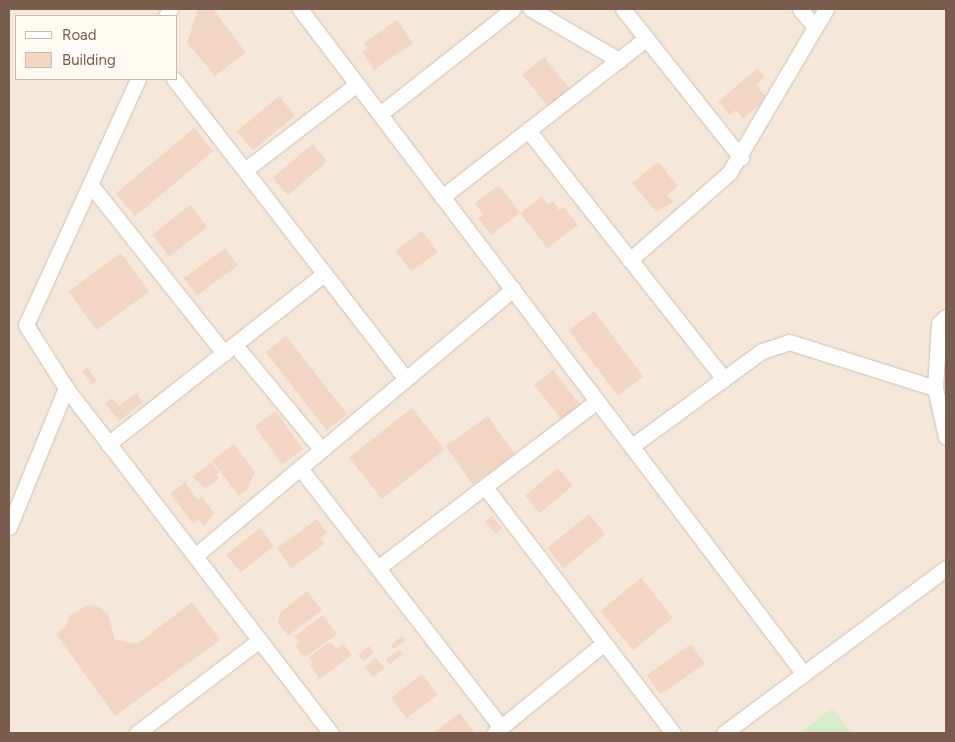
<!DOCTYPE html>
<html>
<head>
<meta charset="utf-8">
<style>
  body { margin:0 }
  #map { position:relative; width:955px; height:742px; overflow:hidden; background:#fdf6ec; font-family:Figtree,sans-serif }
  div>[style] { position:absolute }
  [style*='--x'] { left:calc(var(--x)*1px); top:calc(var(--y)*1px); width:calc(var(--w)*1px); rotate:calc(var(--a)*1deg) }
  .residential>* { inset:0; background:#f5e8da }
  .green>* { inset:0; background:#d8ecc9 }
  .building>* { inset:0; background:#f3d5c3; transform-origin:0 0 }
  .roads { filter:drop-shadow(0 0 1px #d1beb0) drop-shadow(0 0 1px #d1beb0) }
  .minor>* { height:15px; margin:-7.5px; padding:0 7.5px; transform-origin:7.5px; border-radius:7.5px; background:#fff }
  span { translate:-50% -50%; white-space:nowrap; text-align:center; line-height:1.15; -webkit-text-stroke:4px #fffaf3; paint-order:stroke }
  .frame { position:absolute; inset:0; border:10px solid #7a5c4d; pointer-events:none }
  .legend { position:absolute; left:15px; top:15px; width:162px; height:65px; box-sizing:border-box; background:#fffaf3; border:1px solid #cabbb1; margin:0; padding:6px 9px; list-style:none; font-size:15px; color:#7a5c4d }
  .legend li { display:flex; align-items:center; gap:10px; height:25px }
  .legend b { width:25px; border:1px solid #cabbb1 }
</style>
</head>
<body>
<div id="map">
  <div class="residential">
    <div style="clip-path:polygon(evenodd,9px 9px,946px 9px,946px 733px,9px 733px,9px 9px,16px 16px,176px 16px,176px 79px,16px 79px,16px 16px)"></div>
  </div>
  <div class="green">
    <div style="clip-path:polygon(832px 708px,852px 733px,799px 733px)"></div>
  </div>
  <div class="building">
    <div style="clip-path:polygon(201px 9px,213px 9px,246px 53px,215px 76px,187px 43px,197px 12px)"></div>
    <div style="clip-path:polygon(397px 20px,413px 43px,374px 70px,362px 52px,368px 48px,364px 43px)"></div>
    <div style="left:544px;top:57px;width:43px;height:28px;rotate:51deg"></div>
    <div style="clip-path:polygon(757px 68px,765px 77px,756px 85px,767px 98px,743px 119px,736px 110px,730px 115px,718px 102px)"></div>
    <div style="left:279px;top:96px;width:25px;height:55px;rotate:50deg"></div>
    <div style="left:194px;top:128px;width:30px;height:102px;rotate:50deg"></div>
    <div style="left:312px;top:144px;width:23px;height:52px;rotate:49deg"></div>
    <div style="clip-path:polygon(658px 162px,678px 186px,667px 195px,673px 202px,656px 212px,632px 183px)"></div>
    <div style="clip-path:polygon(499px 185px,520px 213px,491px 235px,478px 218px,483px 214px,475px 203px)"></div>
    <div style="clip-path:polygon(542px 196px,548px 205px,553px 201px,559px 210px,564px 207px,578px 225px,547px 248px,520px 213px)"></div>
    <div style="left:190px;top:205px;width:28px;height:48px;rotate:52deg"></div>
    <div style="left:422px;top:231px;width:26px;height:33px;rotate:53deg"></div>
    <div style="left:225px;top:248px;width:22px;height:51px;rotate:54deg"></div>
    <div style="left:121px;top:253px;width:48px;height:65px;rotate:54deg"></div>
    <div style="left:594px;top:311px;width:82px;height:32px;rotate:53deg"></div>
    <div style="left:286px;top:336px;width:99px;height:26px;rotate:52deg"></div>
    <div style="left:87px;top:368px;width:16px;height:6px;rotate:52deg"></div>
    <div style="left:553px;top:370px;width:47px;height:24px;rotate:52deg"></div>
    <div style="clip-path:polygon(136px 393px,143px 402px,119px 421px,105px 404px,112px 398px,119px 406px)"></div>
    <div style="left:412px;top:408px;width:53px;height:80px;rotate:52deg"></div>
    <div style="left:276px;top:411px;width:47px;height:26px;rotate:55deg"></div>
    <div style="left:488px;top:416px;width:47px;height:52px;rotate:55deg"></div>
    <div style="clip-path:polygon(234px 444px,255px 472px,247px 490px,239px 496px,212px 461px)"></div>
    <div style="clip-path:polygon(211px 462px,219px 472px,216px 475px,219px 478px,206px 489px,192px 477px)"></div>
    <div style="left:558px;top:468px;width:23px;height:43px;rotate:50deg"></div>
    <div style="clip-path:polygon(185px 482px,198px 500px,202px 497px,214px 513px,204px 526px,199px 520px,193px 524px,170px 493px)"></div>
    <div style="left:589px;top:514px;width:26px;height:54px;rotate:51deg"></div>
    <div style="left:492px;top:516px;width:16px;height:9px;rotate:50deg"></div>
    <div style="clip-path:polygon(317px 519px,327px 533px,320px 538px,324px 544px,291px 568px,277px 548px)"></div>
    <div style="left:260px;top:528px;width:23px;height:43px;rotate:52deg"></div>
    <div style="left:641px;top:578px;width:51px;height:52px;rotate:51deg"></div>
    <div style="clip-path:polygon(307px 591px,322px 610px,288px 636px,278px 623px,280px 613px)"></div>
    <div style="clip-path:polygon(192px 602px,220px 640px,115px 716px,56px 634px,65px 627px,70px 615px,88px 605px,98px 606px,108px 614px,115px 640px,137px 644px)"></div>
    <div style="clip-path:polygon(323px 615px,337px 634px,307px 656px,301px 654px,295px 645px,299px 642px,295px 636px)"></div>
    <div style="clip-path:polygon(402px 636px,406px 640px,394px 649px,391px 645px)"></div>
    <div style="clip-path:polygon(330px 642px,336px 649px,343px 644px,352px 655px,320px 679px,310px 665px,313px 662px,309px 657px)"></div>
    <div style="left:691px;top:644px;width:24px;height:54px;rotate:55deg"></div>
    <div style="left:369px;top:646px;width:8px;height:14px;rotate:50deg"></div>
    <div style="left:399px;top:649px;width:6px;height:17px;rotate:51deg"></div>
    <div style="left:376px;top:658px;width:13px;height:14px;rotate:51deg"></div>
    <div style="left:422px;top:674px;width:26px;height:39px;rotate:53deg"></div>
    <div style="clip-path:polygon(460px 713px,475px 733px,433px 733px)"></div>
  </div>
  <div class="roads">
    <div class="minor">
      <div style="--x:300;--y:9;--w:834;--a:52.84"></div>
      <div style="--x:531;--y:9;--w:102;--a:30.1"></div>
      <div style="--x:623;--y:9;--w:190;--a:51.6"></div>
      <div style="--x:800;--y:9;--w:23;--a:50"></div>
      <div style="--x:166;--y:16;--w:8;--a:-60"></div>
      <div style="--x:138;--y:79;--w:270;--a:114.5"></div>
      <div style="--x:26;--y:325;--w:75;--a:57.6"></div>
      <div style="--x:66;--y:388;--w:435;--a:52.5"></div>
      <div style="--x:174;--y:79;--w:379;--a:52.3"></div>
      <div style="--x:380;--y:114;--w:169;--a:-38.3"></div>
      <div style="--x:528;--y:130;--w:317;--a:51.8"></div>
      <div style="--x:245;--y:170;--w:141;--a:-37.5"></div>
      <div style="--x:90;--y:184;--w:216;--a:51.6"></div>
      <div style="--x:442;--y:197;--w:258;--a:-37.8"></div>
      <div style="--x:630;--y:260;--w:132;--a:-41.3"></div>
      <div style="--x:729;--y:173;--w:191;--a:-59.4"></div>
      <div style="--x:946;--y:317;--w:9;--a:139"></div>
      <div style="--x:939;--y:323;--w:65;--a:93.5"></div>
      <div style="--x:935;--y:388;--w:50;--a:77.3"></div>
      <div style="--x:235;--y:345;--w:136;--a:50.4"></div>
      <div style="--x:108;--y:444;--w:275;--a:-38.2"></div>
      <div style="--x:632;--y:446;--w:161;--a:-36.2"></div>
      <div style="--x:762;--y:351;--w:28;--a:-18"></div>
      <div style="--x:789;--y:342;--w:153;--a:17.5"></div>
      <div style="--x:300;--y:468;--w:328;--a:52.2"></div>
      <div style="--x:485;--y:487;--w:310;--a:52.6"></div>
      <div style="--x:9;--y:527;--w:150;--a:-67.7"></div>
      <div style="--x:196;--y:555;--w:414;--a:-40"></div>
      <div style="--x:379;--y:567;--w:274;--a:-37.3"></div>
      <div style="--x:495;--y:732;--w:141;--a:-39.2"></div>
      <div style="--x:137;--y:733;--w:152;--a:-37.2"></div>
      <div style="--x:724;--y:733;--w:277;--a:-36.6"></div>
    </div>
  </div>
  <div class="frame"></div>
  <ul class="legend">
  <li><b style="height:6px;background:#fff"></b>Road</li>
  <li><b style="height:14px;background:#f3d5c3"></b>Building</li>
  </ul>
</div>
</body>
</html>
